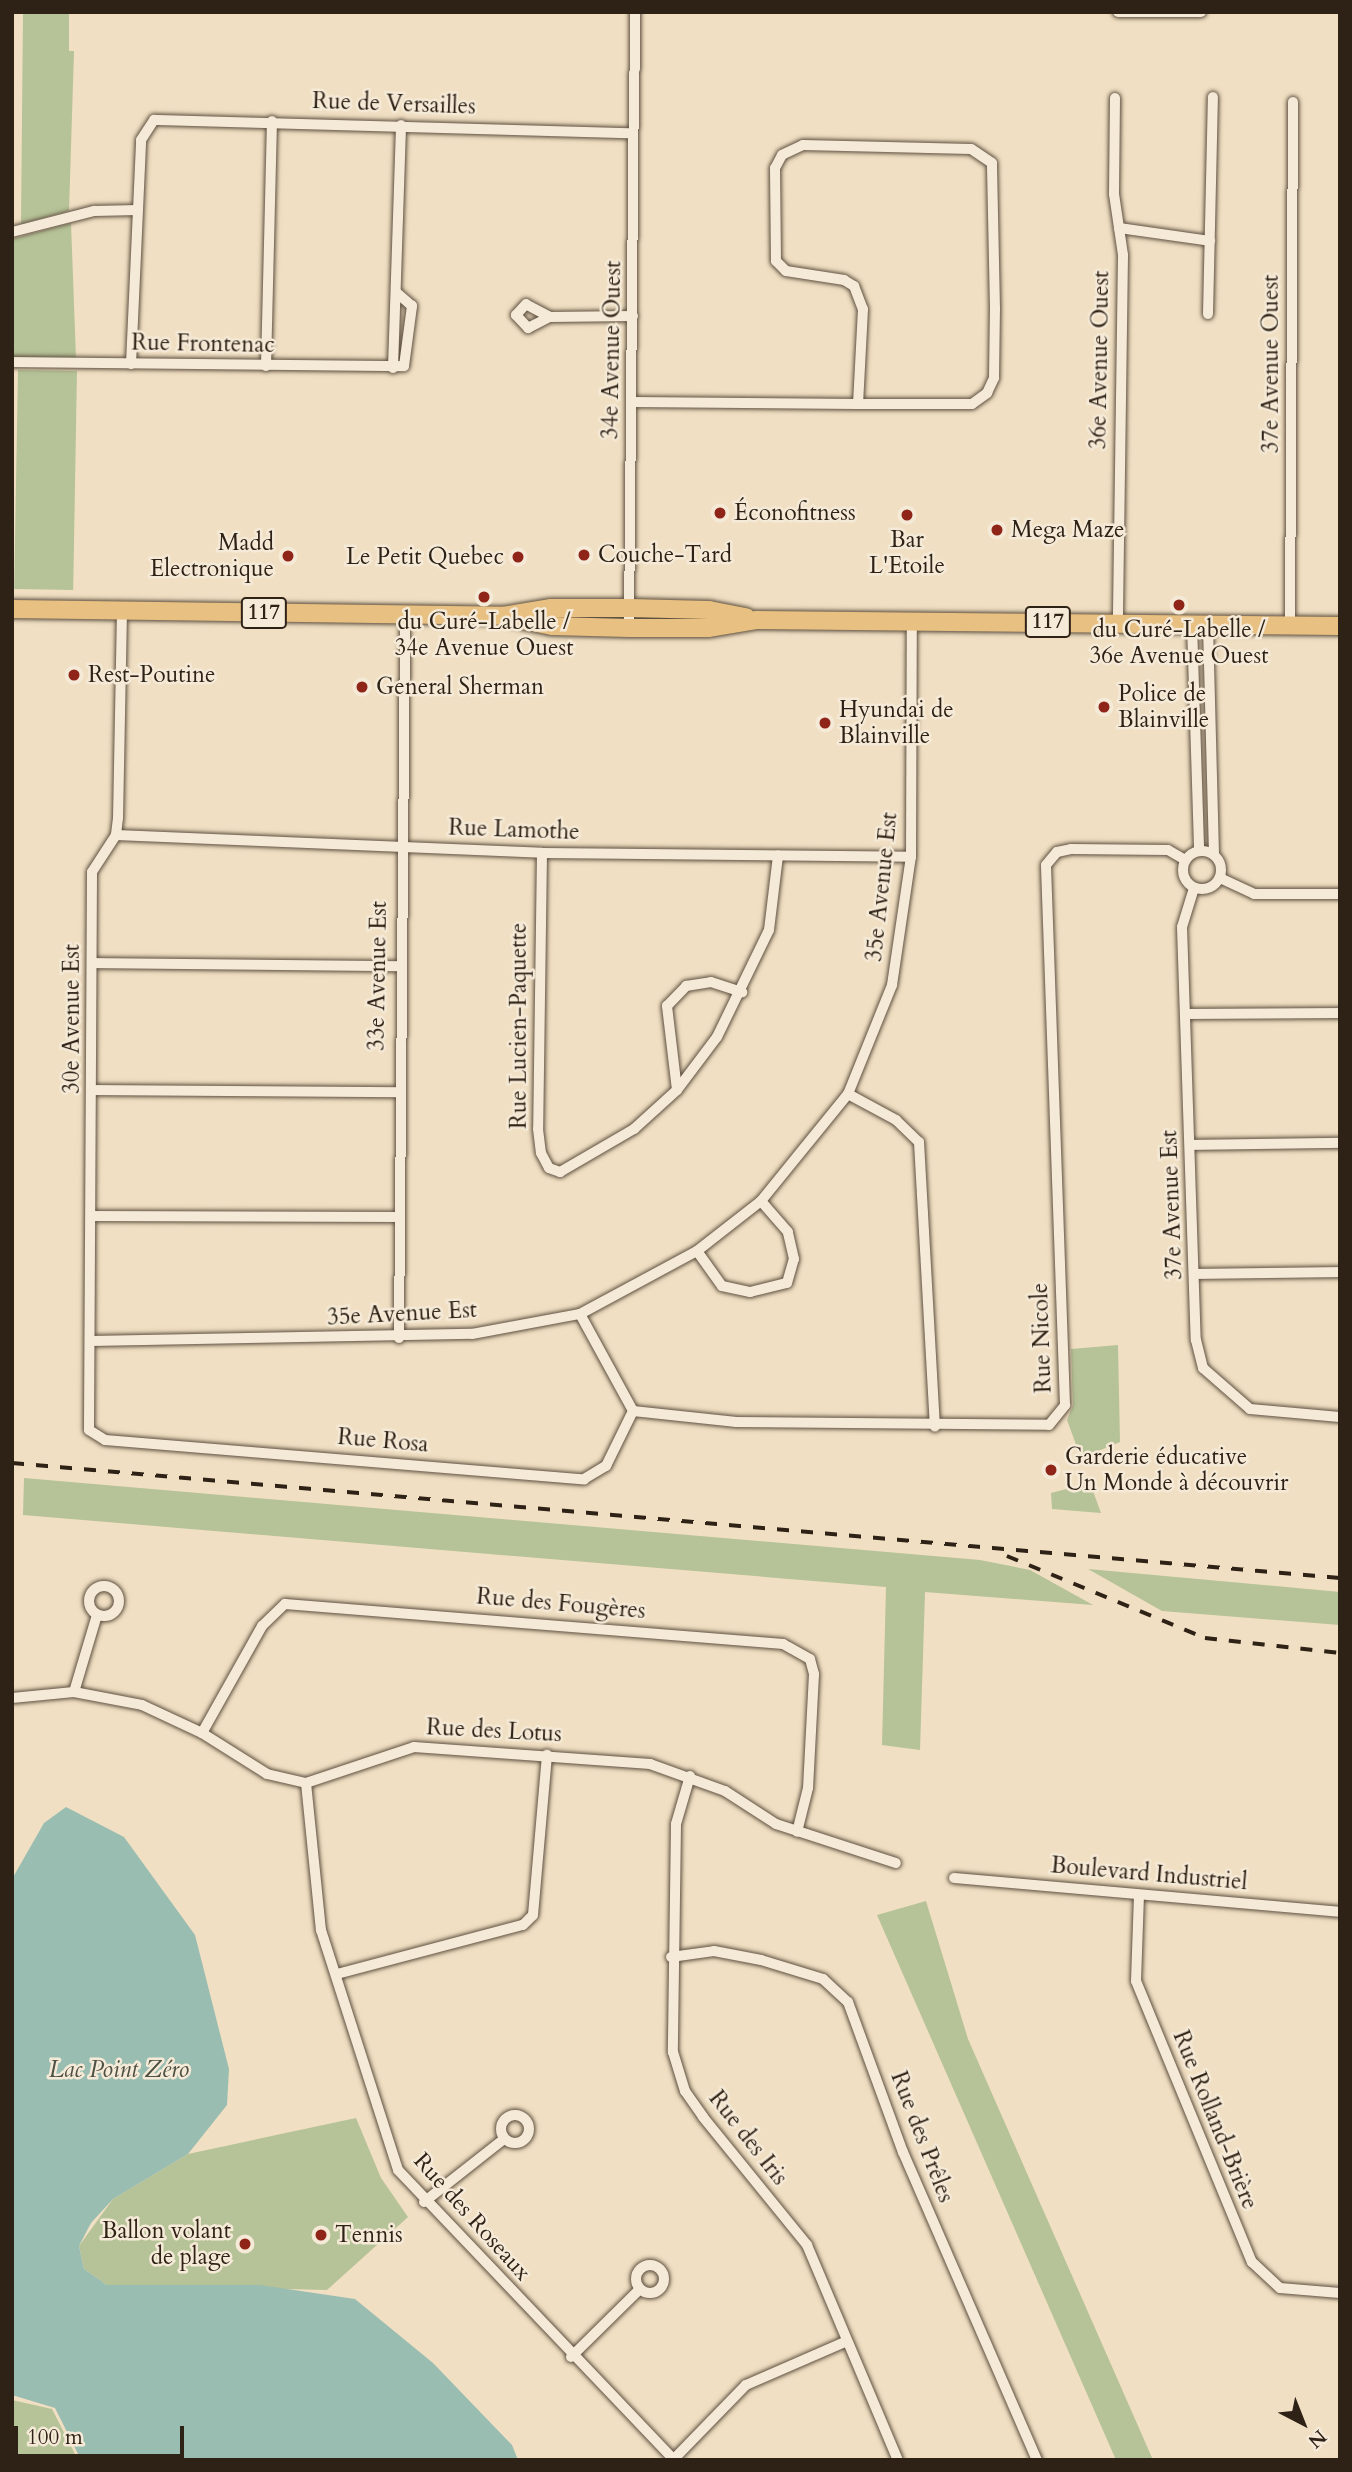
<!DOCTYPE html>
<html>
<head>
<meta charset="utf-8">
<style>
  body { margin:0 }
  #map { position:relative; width:1352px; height:2472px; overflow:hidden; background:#f0dfc2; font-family:Cardo,serif }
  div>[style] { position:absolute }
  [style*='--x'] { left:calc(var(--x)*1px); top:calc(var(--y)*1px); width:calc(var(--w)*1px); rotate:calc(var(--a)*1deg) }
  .green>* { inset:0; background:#b6c297; transform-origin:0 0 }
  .water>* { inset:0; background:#9abdb1 }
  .roads { filter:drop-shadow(0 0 2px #5e5040) drop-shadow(0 0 2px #5e5040) }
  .minor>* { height:10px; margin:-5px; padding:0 5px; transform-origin:5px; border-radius:5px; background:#f5ead7 }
  .minor>.ring { margin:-5px; padding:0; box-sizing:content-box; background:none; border:10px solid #f5ead7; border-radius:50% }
  .primary>* { height:18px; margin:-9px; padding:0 9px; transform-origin:9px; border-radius:9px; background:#e8c081 }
  .rail>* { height:3.5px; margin-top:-1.75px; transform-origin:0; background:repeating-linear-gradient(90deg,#2e2115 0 12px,transparent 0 24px) }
  .dots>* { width:19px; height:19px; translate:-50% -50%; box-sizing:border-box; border:4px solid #f5ead7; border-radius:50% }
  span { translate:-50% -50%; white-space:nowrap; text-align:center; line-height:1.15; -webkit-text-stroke:5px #f5ead7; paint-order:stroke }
  .shield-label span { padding:2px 5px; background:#f5ead7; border:2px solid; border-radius:5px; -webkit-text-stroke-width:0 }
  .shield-label { font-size:21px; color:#2e2115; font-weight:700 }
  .street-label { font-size:23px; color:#2e2115 }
  .poi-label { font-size:23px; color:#2e2115 }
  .left { translate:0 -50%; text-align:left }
  .right { translate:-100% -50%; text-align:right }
  .water-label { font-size:24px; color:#4e5044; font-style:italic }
  .frame { position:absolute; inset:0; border:14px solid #2e2115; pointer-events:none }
  .north { position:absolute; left:1268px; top:2388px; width:70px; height:70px; -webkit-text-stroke:5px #f5ead7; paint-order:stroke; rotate:138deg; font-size:19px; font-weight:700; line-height:28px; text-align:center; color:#2e2115 }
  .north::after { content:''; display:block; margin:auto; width:24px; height:32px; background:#2e2115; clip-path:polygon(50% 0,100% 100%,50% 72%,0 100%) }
  .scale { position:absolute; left:14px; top:2426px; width:170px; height:32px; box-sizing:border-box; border:4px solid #2e2115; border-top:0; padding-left:9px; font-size:21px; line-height:24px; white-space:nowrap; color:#2e2115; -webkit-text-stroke:5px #f5ead7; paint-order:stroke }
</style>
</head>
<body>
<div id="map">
  <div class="green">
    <div style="clip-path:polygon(23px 12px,69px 12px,69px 51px,74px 51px,69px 211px,21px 224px)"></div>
    <div style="clip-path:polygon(71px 223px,76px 359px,12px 357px,12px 239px)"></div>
    <div style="left:18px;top:370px;width:59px;height:219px;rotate:1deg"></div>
    <div style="clip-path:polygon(1118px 1345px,1120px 1442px,1081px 1458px,1067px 1420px,1073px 1405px,1071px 1349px)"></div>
    <div style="clip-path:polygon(24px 1478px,980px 1560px,1030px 1570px,1093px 1605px,925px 1592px,920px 1750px,882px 1745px,886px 1587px,23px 1515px)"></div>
    <div style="clip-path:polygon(1090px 1483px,1101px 1513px,1052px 1509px,1051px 1493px)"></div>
    <div style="clip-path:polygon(1088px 1569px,1340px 1592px,1340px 1625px,1162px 1611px)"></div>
    <div style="clip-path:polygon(926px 1901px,968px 2039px,1153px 2460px,1116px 2460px,877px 1915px)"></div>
    <div style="clip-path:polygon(356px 2118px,381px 2178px,408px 2217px,327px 2290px,107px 2285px,84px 2269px,79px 2246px,113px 2199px,188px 2154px)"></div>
    <div style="clip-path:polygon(12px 2400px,52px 2409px,77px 2458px,31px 2460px,12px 2451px)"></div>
  </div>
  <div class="water">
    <div style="clip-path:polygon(66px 1807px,124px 1837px,195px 1935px,229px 2069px,227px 2105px,188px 2154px,113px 2199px,91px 2223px,79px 2246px,84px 2269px,107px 2285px,260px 2285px,355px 2299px,433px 2363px,512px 2445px,518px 2460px,81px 2460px,55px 2408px,12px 2395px,12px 1879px,44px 1823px)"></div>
  </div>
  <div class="roads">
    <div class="minor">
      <div style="--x:1118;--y:12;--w:83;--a:0"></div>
      <div style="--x:635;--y:69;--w:57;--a:-90"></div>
      <div style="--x:1115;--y:98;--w:96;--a:90.6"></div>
      <div style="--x:1114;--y:194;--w:62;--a:81.6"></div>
      <div style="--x:1123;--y:255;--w:369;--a:90.8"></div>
      <div style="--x:1119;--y:228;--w:92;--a:8.1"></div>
      <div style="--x:12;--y:232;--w:85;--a:-14.4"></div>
      <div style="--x:94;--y:211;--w:44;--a:-1.3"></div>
      <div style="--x:1208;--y:314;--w:217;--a:-88.7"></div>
      <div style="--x:550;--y:317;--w:27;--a:-152"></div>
      <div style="--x:526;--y:304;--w:15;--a:132"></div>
      <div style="--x:516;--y:315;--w:18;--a:47"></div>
      <div style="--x:528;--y:328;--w:25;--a:-27"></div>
      <div style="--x:550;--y:317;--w:83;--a:-0.7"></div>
      <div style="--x:12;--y:362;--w:392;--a:0.6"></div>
      <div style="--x:404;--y:366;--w:61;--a:-82.4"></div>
      <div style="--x:412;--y:306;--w:21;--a:-139"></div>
      <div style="--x:131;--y:364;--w:224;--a:-87.4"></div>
      <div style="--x:141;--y:140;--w:24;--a:-57"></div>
      <div style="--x:154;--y:120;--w:479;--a:1.6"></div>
      <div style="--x:266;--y:366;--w:245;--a:-88.6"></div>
      <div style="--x:393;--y:368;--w:243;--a:-88.1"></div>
      <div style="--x:632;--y:402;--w:226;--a:0.5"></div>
      <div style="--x:858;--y:404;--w:114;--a:0"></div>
      <div style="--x:972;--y:404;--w:19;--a:-36"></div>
      <div style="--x:987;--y:393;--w:17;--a:-65"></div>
      <div style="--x:994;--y:378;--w:69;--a:-89.2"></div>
      <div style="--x:995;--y:309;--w:146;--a:-91.2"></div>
      <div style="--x:992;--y:163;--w:25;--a:-146"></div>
      <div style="--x:971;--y:149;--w:168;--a:-178.6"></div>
      <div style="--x:803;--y:145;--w:23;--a:155"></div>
      <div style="--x:782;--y:155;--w:15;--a:118"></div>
      <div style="--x:775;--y:168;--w:93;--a:89.4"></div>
      <div style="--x:776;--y:261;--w:14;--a:45"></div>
      <div style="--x:786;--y:271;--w:59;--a:8.8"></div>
      <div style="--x:844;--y:280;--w:12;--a:31"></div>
      <div style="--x:854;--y:286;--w:25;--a:69"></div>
      <div style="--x:863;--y:309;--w:95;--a:93"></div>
      <div style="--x:122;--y:611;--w:207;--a:91.1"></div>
      <div style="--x:118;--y:818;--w:17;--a:97"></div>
      <div style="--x:116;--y:835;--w:44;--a:123"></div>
      <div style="--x:92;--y:872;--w:558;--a:90.31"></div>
      <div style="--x:89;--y:1430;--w:19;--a:32"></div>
      <div style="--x:105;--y:1440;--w:481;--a:4.7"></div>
      <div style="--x:584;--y:1479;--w:26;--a:-31"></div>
      <div style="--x:606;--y:1466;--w:61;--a:-63.9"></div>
      <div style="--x:1192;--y:624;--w:227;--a:88.2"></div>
      <div style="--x:1208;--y:625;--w:230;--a:88.5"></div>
      <div style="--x:1290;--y:626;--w:524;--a:-89.67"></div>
      <div style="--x:629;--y:628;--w:555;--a:-89.48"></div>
      <div style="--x:116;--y:835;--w:426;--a:2.4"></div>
      <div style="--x:542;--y:853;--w:369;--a:0.6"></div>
      <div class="ring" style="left:1183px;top:851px;width:28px;height:28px"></div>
      <div style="--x:542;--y:853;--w:276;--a:90.8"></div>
      <div style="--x:538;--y:1129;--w:24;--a:83"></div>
      <div style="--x:541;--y:1153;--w:17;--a:62"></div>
      <div style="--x:549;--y:1168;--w:12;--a:20"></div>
      <div style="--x:560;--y:1172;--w:86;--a:-30.2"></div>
      <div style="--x:634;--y:1129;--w:58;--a:-42.2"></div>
      <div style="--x:677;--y:1090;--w:66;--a:-53"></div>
      <div style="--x:717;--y:1037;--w:119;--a:-64.1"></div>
      <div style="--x:769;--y:930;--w:75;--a:-83.1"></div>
      <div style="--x:1220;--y:878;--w:38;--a:25"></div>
      <div style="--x:1254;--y:894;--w:86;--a:0"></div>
      <div style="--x:1194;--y:888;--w:41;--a:107.1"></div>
      <div style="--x:1182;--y:927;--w:413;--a:88.1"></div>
      <div style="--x:1196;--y:1340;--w:29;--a:76"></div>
      <div style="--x:1203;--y:1368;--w:62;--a:41.1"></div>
      <div style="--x:1250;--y:1409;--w:90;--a:5.1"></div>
      <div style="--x:92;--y:963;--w:306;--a:0.6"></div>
      <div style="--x:1189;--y:1014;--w:151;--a:-0.4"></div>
      <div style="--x:93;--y:1090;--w:305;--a:0.4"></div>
      <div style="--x:677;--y:1090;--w:85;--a:-96.8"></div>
      <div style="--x:667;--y:1006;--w:28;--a:-46"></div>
      <div style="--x:686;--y:986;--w:25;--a:-9"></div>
      <div style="--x:711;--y:982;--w:33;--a:18"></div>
      <div style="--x:848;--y:1094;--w:55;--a:28.4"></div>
      <div style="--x:896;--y:1120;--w:32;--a:44"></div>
      <div style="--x:919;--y:1142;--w:285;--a:86.8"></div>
      <div style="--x:1191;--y:1145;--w:149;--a:-0.8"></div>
      <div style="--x:92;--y:1216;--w:305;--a:0.2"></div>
      <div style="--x:697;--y:1251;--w:43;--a:54.5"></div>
      <div style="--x:722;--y:1286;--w:29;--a:12"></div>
      <div style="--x:750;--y:1292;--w:38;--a:-14"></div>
      <div style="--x:787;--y:1283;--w:25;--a:-74"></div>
      <div style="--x:794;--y:1259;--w:28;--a:-103"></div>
      <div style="--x:788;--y:1232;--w:41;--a:-131.1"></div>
      <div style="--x:1196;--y:1274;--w:144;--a:-0.8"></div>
      <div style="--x:580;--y:1314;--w:111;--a:61.3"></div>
      <div style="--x:633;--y:1411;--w:104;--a:6.1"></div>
      <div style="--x:736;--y:1422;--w:313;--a:0.5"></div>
      <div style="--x:1049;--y:1425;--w:26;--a:-51"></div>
      <div style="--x:1065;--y:1405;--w:540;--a:-92.02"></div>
      <div style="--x:1046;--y:865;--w:17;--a:-50"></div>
      <div style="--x:1057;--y:852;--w:14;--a:-12"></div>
      <div style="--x:1071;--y:849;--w:97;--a:0.6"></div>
      <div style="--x:1168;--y:850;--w:20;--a:30"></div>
      <div style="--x:399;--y:1338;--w:723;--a:-89.52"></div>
      <div style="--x:91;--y:1341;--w:381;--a:-1.1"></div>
      <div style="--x:472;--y:1334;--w:110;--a:-10.5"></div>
      <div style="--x:580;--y:1314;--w:133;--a:-28.3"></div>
      <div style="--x:697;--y:1251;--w:81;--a:-38"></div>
      <div style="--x:761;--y:1201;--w:138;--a:-50.9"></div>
      <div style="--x:848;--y:1094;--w:118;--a:-68"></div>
      <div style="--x:892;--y:985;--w:129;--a:-81.6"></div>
      <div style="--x:911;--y:857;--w:236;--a:-89.8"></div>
      <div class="ring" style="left:89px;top:1586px;width:20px;height:20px"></div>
      <div style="--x:74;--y:1692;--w:80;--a:-73.4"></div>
      <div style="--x:12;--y:1698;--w:62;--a:-5.5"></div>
      <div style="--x:74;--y:1692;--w:69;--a:10.8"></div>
      <div style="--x:142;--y:1705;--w:66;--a:25"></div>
      <div style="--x:202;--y:1733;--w:77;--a:32.2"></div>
      <div style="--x:267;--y:1774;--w:40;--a:13"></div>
      <div style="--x:306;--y:1783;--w:114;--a:-18.4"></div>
      <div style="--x:414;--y:1747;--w:237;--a:4.1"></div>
      <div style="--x:650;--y:1764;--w:80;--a:19.8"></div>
      <div style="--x:725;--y:1791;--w:61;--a:32.9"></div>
      <div style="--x:776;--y:1824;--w:126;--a:18"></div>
      <div style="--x:202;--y:1733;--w:123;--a:-60.7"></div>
      <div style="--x:262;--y:1626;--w:32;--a:-44"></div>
      <div style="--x:285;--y:1604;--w:500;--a:4.6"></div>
      <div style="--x:783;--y:1644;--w:31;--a:29"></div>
      <div style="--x:810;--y:1659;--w:16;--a:75"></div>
      <div style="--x:814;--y:1674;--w:114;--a:93"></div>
      <div style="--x:808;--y:1788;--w:45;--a:104"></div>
      <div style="--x:690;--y:1776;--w:50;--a:106.3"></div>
      <div style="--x:676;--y:1824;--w:228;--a:90.8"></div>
      <div style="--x:673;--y:2052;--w:41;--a:72.9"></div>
      <div style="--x:685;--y:2091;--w:32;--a:55"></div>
      <div style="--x:703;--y:2117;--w:165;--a:50.9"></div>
      <div style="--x:807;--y:2245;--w:233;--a:67.1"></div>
      <div style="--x:306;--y:1783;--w:148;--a:84.2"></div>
      <div style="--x:321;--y:1930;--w:252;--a:72.2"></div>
      <div style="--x:398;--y:2170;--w:400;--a:46.4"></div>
      <div style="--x:954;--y:1878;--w:387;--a:5"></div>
      <div style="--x:1139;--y:1895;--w:86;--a:92"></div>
      <div style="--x:1136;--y:1981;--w:304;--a:67.6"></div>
      <div style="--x:1252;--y:2262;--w:38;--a:43"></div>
      <div style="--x:1280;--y:2288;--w:60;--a:4.8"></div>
      <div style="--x:671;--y:1957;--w:43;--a:-7.9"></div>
      <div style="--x:714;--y:1951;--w:48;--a:10.8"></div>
      <div style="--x:761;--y:1960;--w:65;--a:17"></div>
      <div style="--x:823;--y:1979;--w:34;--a:43"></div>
      <div style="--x:848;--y:2002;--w:160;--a:69.9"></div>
      <div style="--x:903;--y:2152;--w:336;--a:66.5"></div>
      <div style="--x:337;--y:1974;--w:192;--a:-14.8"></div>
      <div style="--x:523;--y:1925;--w:14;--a:-45"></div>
      <div style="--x:533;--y:1915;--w:161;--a:-85"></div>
      <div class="ring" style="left:501px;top:2115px;width:18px;height:18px"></div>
      <div style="--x:424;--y:2202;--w:102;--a:-38.2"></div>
      <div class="ring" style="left:636px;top:2265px;width:18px;height:18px"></div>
      <div style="--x:571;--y:2357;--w:97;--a:-44.6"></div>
      <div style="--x:674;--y:2459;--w:103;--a:-45.8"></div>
      <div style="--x:746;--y:2385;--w:110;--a:-23.5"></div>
    </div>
    <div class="primary">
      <div style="--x:12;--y:609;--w:491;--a:0.8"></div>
      <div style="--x:503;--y:616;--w:49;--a:-9.5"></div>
      <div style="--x:551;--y:608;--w:79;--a:0"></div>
      <div style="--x:630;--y:608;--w:79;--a:1.5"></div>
      <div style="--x:709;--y:610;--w:38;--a:11"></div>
      <div style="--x:503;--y:616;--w:50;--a:11.5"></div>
      <div style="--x:552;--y:626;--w:77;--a:1.5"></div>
      <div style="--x:629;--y:628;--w:79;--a:0"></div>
      <div style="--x:708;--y:628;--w:50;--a:-9.3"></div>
      <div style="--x:757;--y:620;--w:583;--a:0.59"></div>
    </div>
  </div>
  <div class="rail">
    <div style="--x:12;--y:1463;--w:1333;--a:4.95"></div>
    <div style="--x:1007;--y:1556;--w:214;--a:22.5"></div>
    <div style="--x:1205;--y:1638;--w:136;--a:6.3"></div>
  </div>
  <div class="dots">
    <div style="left:720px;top:513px;background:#8f2418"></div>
    <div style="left:907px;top:515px;background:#8f2418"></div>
    <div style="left:997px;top:530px;background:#8f2418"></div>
    <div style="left:584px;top:555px;background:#8f2418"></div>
    <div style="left:288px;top:556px;background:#8f2418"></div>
    <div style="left:518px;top:557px;background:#8f2418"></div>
    <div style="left:484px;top:597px;background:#8f2418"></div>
    <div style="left:1179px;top:605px;background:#8f2418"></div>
    <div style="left:74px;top:675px;background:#8f2418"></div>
    <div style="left:362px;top:687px;background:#8f2418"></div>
    <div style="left:1104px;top:707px;background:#8f2418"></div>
    <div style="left:825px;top:723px;background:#8f2418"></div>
    <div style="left:1051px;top:1470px;background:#8f2418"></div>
    <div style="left:321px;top:2235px;background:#8f2418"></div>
    <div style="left:245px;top:2244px;background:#8f2418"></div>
  </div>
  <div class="shield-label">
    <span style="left:264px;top:613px">117</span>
    <span style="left:1048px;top:622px">117</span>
  </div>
  <div class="street-label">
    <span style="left:394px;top:104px;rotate:2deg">Rue de Versailles</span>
    <span style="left:203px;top:344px;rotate:1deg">Rue Frontenac</span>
    <span style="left:612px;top:350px;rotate:-89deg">34e Avenue Ouest</span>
    <span style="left:1100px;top:360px;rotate:-89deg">36e Avenue Ouest</span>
    <span style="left:1271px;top:364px;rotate:-90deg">37e Avenue Ouest</span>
    <span style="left:514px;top:830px;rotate:2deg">Rue Lamothe</span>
    <span style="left:882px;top:887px;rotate:-84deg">35e Avenue Est</span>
    <span style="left:378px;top:976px;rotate:-89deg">33e Avenue Est</span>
    <span style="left:72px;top:1019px;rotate:-90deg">30e Avenue Est</span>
    <span style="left:519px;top:1026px;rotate:-90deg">Rue Lucien-Paquette</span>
    <span style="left:1172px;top:1205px;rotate:-92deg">37e Avenue Est</span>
    <span style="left:402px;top:1314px;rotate:-3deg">35e Avenue Est</span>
    <span style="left:1042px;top:1338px;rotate:-92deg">Rue Nicole</span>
    <span style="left:383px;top:1441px;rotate:5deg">Rue Rosa</span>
    <span style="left:561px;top:1604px;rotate:5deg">Rue des Fougères</span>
    <span style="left:494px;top:1731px;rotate:3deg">Rue des Lotus</span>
    <span style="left:1149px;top:1874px;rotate:5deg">Boulevard Industriel</span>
    <span style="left:1215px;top:2120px;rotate:68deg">Rue Rolland-Brière</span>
    <span style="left:922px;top:2137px;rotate:69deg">Rue des Prêles</span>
    <span style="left:748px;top:2138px;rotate:52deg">Rue des Iris</span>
    <span style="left:472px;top:2217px;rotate:48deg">Rue des Roseaux</span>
  </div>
  <div class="poi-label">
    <span class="left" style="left:734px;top:513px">Éconofitness</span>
    <span class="left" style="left:1011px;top:530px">Mega Maze</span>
    <span style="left:907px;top:553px">Bar<br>L'Etoile</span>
    <span class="right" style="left:274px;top:556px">Madd<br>Electronique</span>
    <span class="left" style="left:598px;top:555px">Couche-Tard</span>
    <span class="right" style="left:504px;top:557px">Le Petit Quebec</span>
    <span style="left:484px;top:635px">du Curé-Labelle /<br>34e Avenue Ouest</span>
    <span style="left:1179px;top:643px">du Curé-Labelle /<br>36e Avenue Ouest</span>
    <span class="left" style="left:88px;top:675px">Rest-Poutine</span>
    <span class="left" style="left:376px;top:687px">General Sherman</span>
    <span class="left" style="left:1118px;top:707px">Police de<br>Blainville</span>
    <span class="left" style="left:839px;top:723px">Hyundai de<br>Blainville</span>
    <span class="left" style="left:1065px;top:1470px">Garderie éducative<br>Un Monde à découvrir</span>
    <span class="right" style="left:231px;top:2244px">Ballon volant<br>de plage</span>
    <span class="left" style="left:335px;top:2235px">Tennis</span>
  </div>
  <div class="water-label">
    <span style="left:119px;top:2070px">Lac Point Zéro</span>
  </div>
  <div class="frame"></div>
  <div class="north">N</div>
  <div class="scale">100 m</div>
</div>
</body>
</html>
